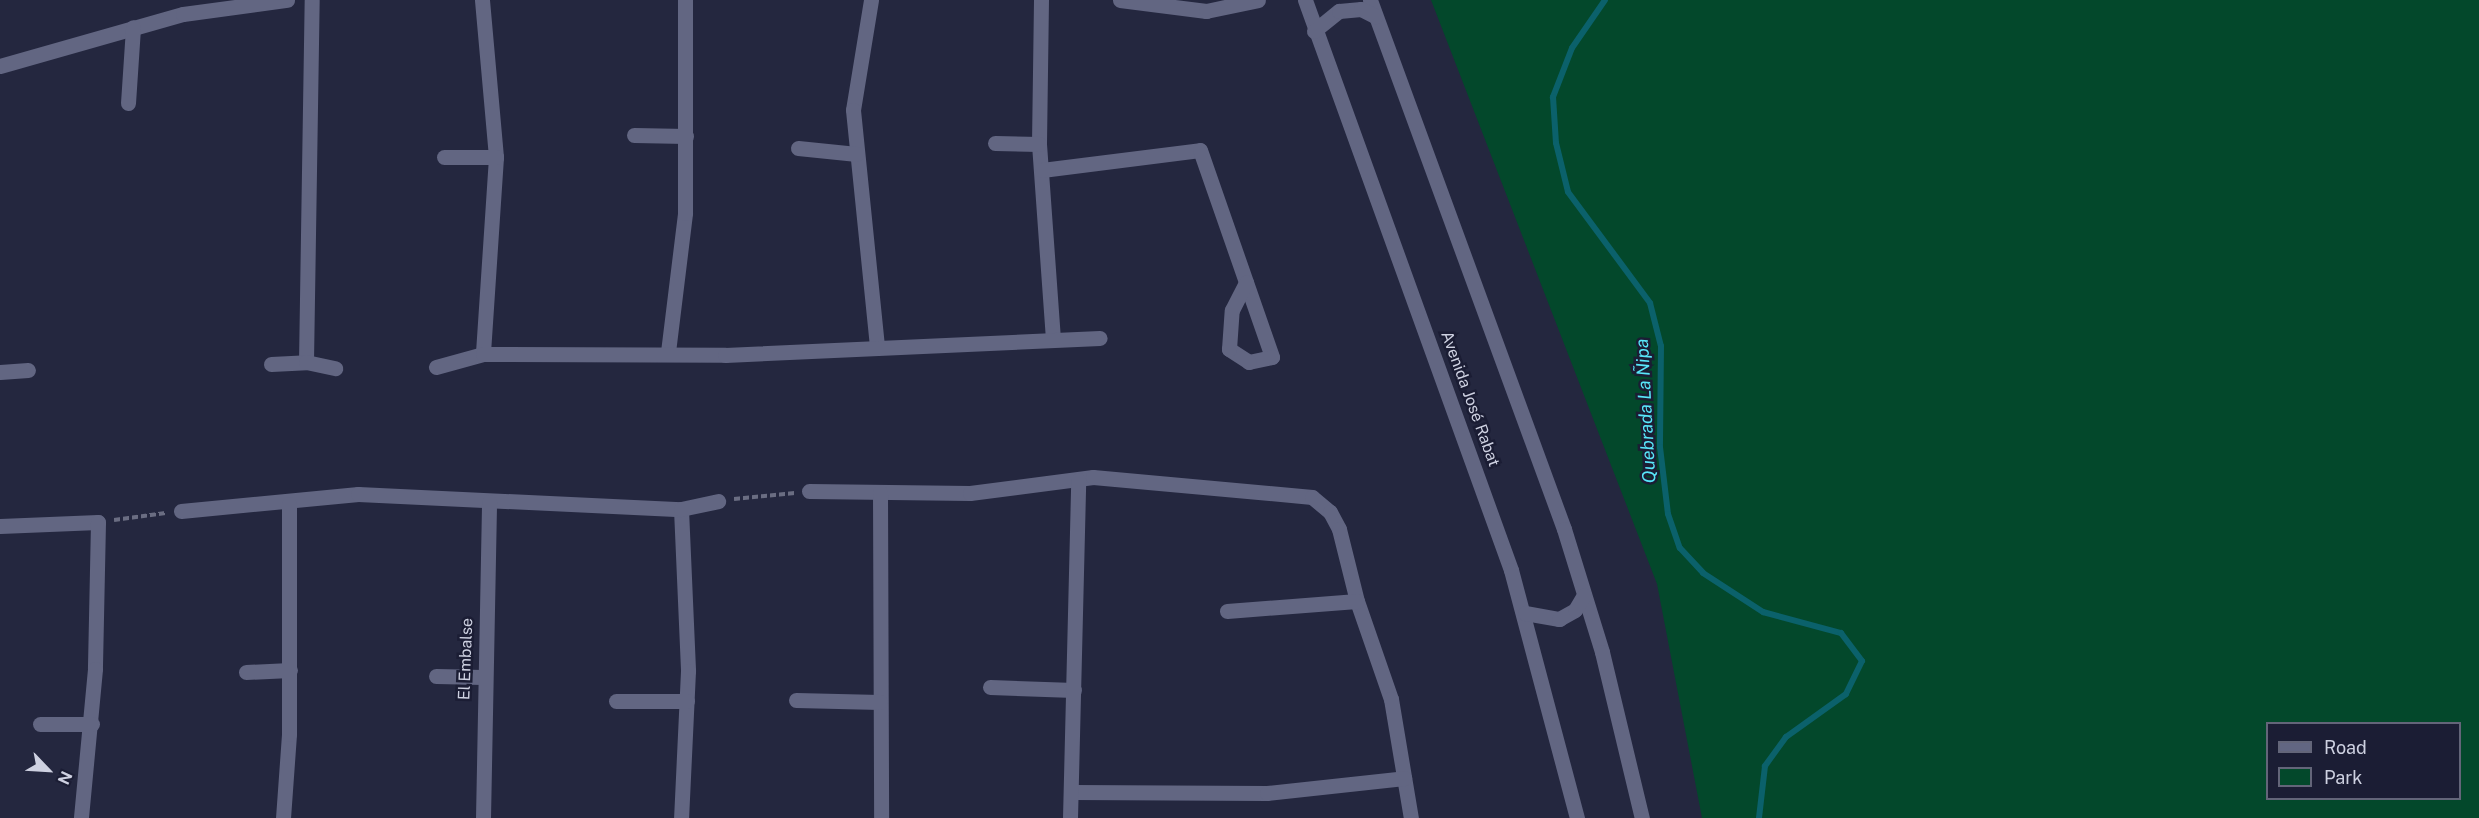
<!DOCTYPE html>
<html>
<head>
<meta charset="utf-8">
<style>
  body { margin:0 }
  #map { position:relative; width:2479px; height:818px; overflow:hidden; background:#24273f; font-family:"Public Sans",sans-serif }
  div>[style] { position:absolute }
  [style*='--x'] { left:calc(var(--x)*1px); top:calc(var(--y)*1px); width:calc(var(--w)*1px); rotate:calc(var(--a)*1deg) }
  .green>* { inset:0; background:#03482b }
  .stream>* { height:6px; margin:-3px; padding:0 3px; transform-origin:3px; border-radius:3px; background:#0b616b }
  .path>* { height:4px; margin-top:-2px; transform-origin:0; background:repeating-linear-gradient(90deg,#6a6d82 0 6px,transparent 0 9px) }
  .minor>* { height:15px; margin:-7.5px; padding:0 7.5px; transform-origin:7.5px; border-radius:7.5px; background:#626682 }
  span { translate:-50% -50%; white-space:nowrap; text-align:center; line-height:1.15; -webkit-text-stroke:5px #1b1d34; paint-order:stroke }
  .street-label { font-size:16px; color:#ced1e1 }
  .water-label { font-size:18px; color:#58e7fa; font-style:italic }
  .legend { position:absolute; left:2266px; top:722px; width:195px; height:78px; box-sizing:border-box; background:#1b1d34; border:2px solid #636579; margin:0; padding:8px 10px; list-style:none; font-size:18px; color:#ced1e1 }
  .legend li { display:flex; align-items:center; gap:12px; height:30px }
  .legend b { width:30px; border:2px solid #636579 }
  .north { position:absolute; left:18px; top:740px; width:60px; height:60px; -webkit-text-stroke:4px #1b1d34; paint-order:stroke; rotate:115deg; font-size:16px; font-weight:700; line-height:24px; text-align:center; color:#ced1e1 }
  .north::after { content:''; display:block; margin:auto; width:21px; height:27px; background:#ced1e1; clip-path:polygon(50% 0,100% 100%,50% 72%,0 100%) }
</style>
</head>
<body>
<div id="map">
  <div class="green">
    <div style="clip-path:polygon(evenodd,1431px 0,2479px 0,2479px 818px,1702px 818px,1657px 584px,1431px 0,2268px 724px,2460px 724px,2460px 798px,2268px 798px,2268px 724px)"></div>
  </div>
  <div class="stream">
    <div style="--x:1605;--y:0;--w:58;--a:124.5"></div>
    <div style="--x:1572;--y:48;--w:53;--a:111.2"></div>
    <div style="--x:1553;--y:97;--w:46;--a:86.3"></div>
    <div style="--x:1556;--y:143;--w:50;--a:76.2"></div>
    <div style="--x:1568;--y:192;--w:138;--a:53.5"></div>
    <div style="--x:1650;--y:303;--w:44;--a:75.7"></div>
    <div style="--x:1661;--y:346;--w:101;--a:90.6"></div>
    <div style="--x:1660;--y:447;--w:67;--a:83.2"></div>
    <div style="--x:1668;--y:514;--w:36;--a:71"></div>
    <div style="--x:1680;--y:548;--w:34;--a:47"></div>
    <div style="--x:1703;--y:573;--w:72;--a:33"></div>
    <div style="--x:1763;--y:612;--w:81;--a:15.1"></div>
    <div style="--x:1841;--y:633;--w:35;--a:53"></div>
    <div style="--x:1862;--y:661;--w:37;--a:116"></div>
    <div style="--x:1846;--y:694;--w:74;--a:144.4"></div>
    <div style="--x:1786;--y:737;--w:36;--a:126"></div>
    <div style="--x:1765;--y:766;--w:52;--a:96.6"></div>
  </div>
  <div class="path">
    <div style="--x:734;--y:499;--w:61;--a:-5.6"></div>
    <div style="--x:114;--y:520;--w:52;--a:-7.7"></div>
  </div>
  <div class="minor">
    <div style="--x:482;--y:0;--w:158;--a:84.9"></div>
    <div style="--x:496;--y:157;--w:197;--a:93.8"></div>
    <div style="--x:871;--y:0;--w:111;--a:99.3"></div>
    <div style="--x:853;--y:110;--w:239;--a:84.2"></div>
    <div style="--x:1041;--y:0;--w:144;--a:90.8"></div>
    <div style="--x:1039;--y:144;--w:196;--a:85.9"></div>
    <div style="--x:1120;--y:0;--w:87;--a:7.3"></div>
    <div style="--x:1206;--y:11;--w:53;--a:-11.9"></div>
    <div style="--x:1305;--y:0;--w:606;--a:70.13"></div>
    <div style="--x:1511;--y:570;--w:257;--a:75.1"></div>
    <div style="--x:1370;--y:0;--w:563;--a:69.86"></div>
    <div style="--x:1564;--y:529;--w:129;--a:72.8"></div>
    <div style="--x:1602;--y:652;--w:171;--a:76.5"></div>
    <div style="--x:1314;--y:31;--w:32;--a:-39"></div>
    <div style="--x:1339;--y:11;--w:22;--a:-5"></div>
    <div style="--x:1361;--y:9;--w:16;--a:27"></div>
    <div style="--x:0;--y:66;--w:190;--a:-15.9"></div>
    <div style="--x:183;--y:14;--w:105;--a:-7.7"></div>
    <div style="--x:128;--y:103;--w:76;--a:-86.2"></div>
    <div style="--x:634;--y:135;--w:52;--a:1.1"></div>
    <div style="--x:995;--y:143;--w:44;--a:1.3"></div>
    <div style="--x:798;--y:148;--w:59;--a:5.8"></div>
    <div style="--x:444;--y:157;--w:52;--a:0"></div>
    <div style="--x:1042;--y:170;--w:159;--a:-7.2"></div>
    <div style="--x:1200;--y:150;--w:219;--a:70.8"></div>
    <div style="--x:1272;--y:357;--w:24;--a:168"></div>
    <div style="--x:1249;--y:362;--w:24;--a:-147"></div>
    <div style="--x:1229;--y:349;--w:39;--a:-86"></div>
    <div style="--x:1232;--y:310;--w:31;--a:-63"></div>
    <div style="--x:668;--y:352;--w:140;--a:-83"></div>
    <div style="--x:685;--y:213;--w:213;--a:-90"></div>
    <div style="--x:306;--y:362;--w:362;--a:-89.1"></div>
    <div style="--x:271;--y:364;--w:35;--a:-3"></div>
    <div style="--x:306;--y:362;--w:30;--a:12"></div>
    <div style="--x:436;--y:367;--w:49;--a:-15.5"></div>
    <div style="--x:483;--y:354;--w:242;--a:0.2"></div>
    <div style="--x:725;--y:355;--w:375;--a:-2.6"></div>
    <div style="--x:0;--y:372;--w:28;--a:-4"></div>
    <div style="--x:809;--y:491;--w:161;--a:0.7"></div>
    <div style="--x:970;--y:493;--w:124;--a:-7.4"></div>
    <div style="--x:1093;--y:477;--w:220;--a:5.2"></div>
    <div style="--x:1312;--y:497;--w:23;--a:40"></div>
    <div style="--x:1330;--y:512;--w:19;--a:62"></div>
    <div style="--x:1339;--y:529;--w:74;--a:76"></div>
    <div style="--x:1357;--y:601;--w:104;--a:70.9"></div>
    <div style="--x:1391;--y:699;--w:121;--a:80.5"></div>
    <div style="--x:880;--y:492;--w:326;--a:89.8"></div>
    <div style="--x:681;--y:509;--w:162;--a:87.5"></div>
    <div style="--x:688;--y:671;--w:147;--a:92.7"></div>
    <div style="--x:181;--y:511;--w:178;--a:-5.5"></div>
    <div style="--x:358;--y:494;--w:323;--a:2.7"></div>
    <div style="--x:681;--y:509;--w:38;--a:-12"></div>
    <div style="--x:0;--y:526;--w:98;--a:-2.3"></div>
    <div style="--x:98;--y:522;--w:147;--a:91.2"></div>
    <div style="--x:95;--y:669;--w:150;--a:95.4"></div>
    <div style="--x:1227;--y:611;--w:130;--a:-4.4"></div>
    <div style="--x:1525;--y:613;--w:35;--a:10"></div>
    <div style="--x:1559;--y:619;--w:18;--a:-29"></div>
    <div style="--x:1575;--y:610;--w:17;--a:-59"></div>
    <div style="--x:246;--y:672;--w:44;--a:-2.6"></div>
    <div style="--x:436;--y:676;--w:47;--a:1.2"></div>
    <div style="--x:990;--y:687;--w:84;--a:2"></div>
    <div style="--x:796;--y:700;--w:84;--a:1.4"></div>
    <div style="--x:616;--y:701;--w:71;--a:0"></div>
    <div style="--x:40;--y:724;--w:52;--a:0"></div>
    <div style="--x:1073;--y:792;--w:194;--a:0.3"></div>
    <div style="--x:1267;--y:793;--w:138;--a:-6.2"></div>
    <div style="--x:283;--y:818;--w:84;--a:-85.9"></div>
    <div style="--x:289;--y:734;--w:230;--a:-90"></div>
    <div style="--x:483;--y:818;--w:316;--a:-88.9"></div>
    <div style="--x:1070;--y:818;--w:338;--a:-88.6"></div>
  </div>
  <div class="street-label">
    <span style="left:1470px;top:399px;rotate:70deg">Avenida José Rabat</span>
    <span style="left:466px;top:659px;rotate:-88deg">El Embalse</span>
  </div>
  <div class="water-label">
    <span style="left:1646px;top:411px;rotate:-93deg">Quebrada La Ñipa</span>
  </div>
  <ul class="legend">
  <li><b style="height:8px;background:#626682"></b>Road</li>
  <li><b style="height:16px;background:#03482b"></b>Park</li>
  </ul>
  <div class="north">N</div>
</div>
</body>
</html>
